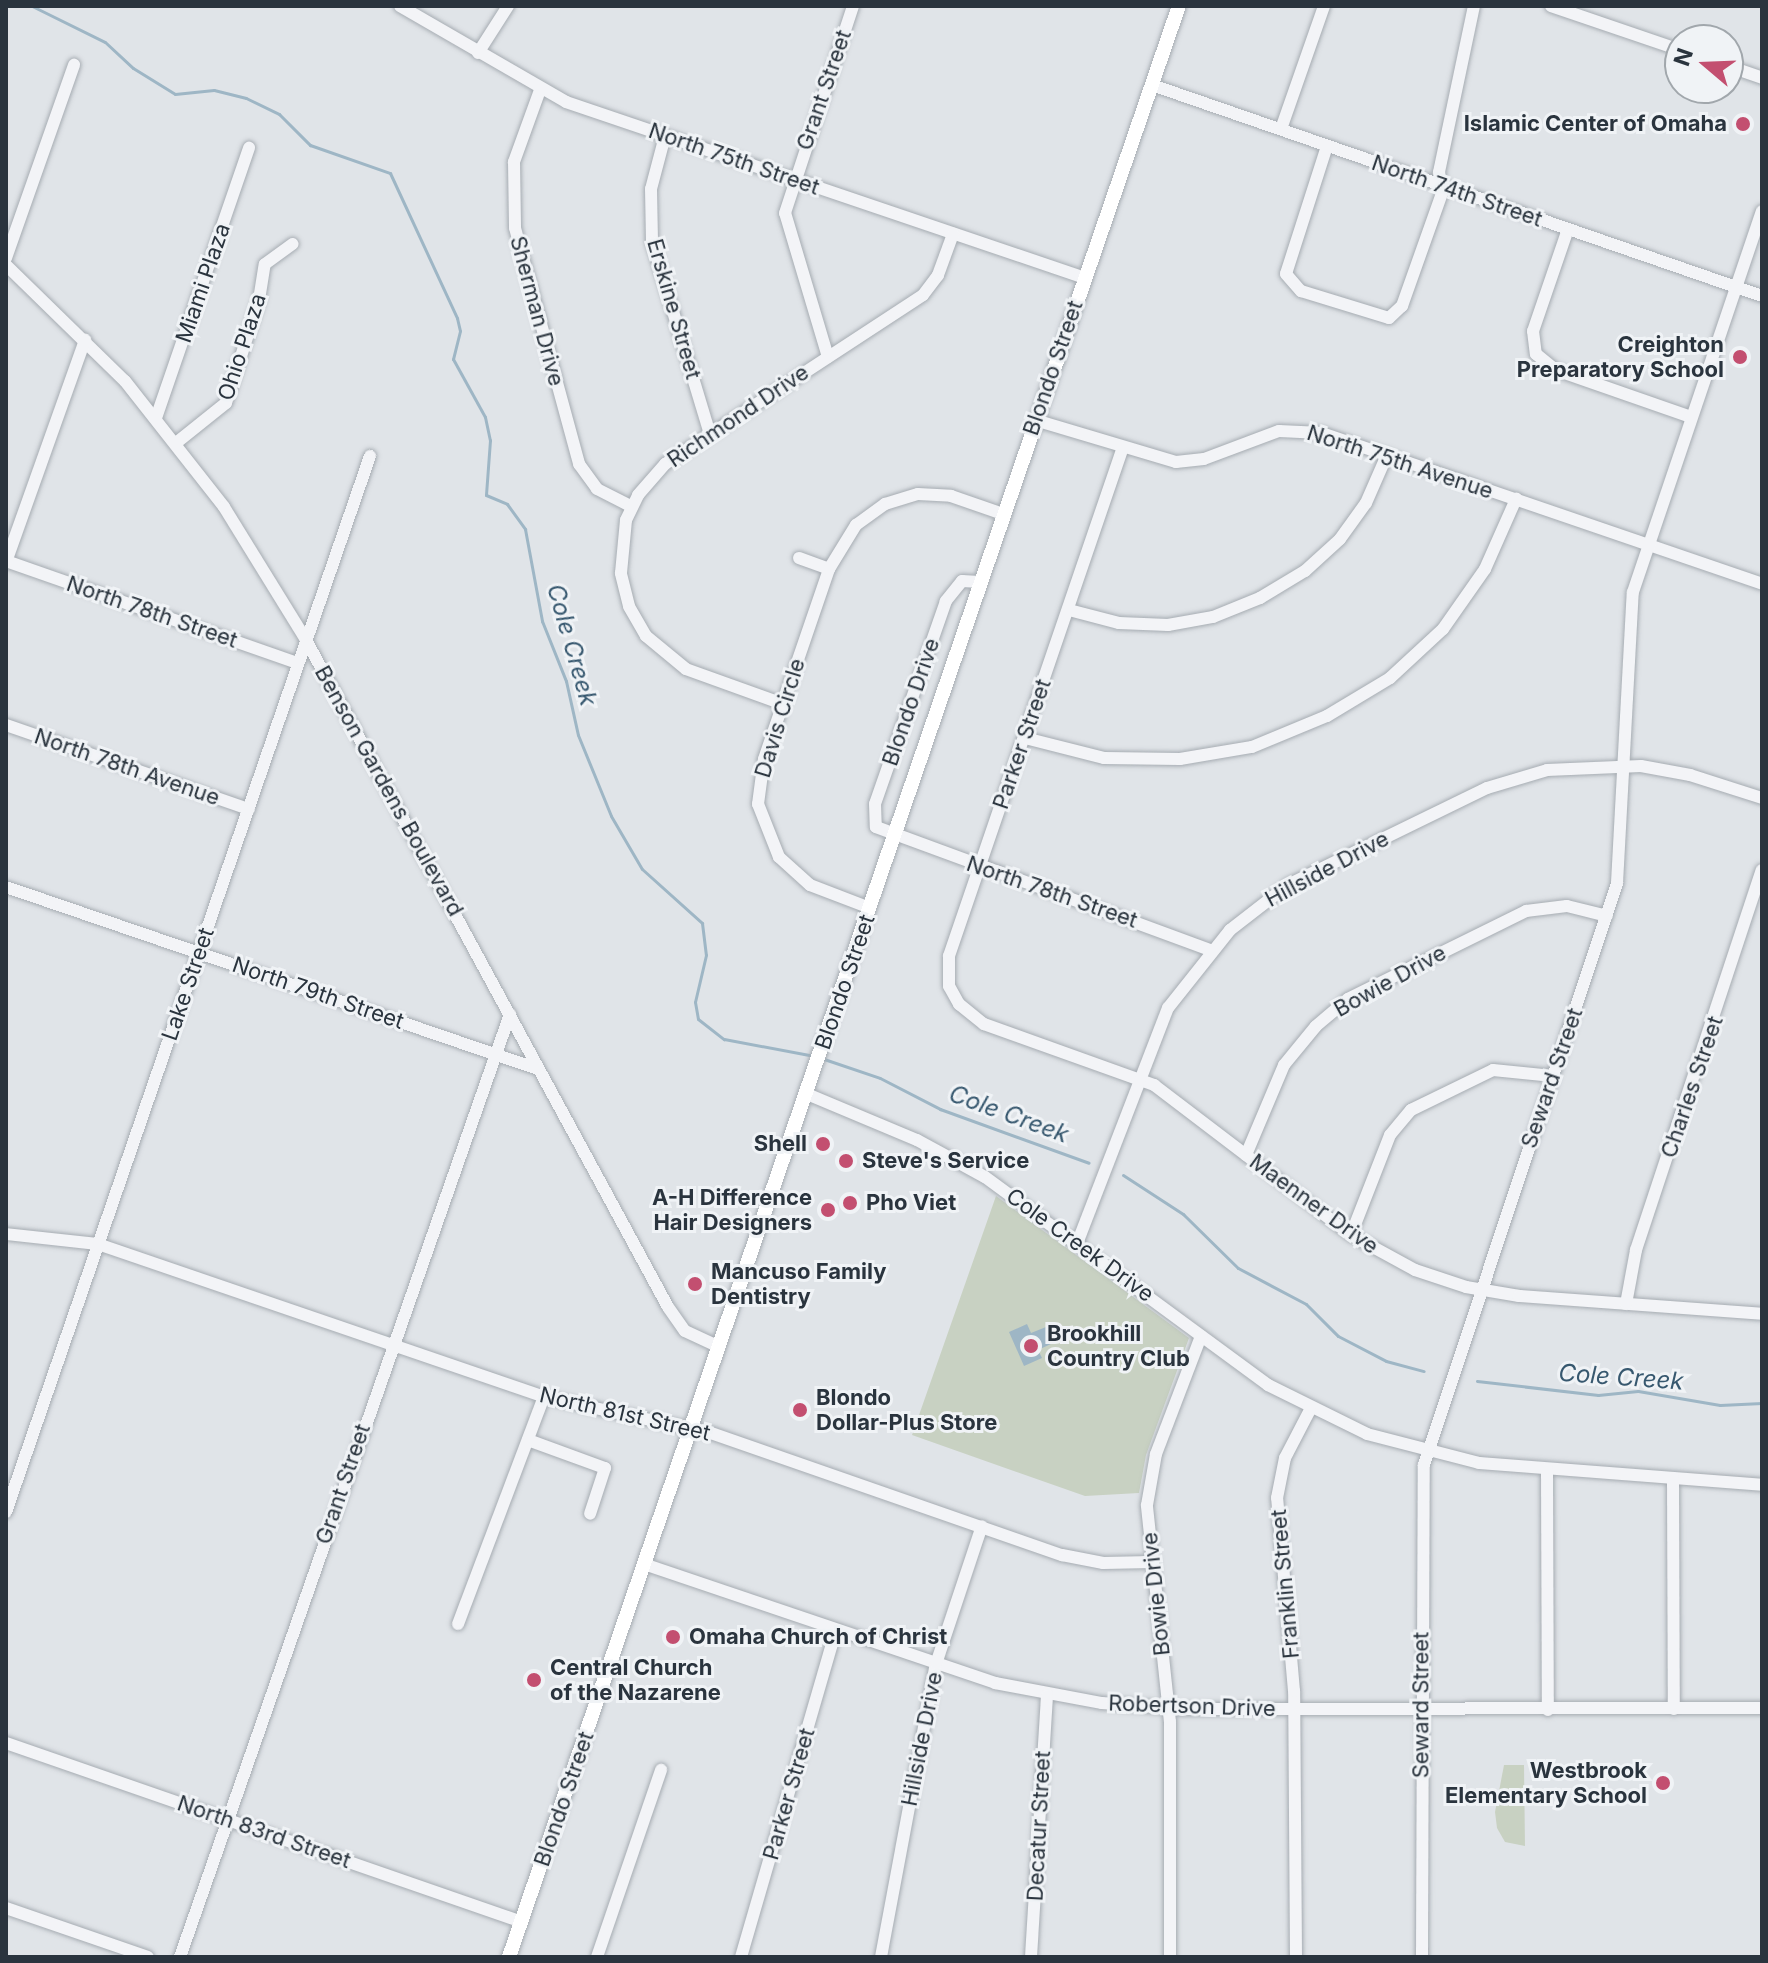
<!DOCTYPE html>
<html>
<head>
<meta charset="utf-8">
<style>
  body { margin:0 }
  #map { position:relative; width:1768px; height:1963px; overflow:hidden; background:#e0e4e8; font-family:Inter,sans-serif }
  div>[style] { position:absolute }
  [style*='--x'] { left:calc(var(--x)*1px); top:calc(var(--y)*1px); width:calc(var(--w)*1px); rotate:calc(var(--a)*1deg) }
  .green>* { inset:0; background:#c8d1c2 }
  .water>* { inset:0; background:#9eb6c5 }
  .stream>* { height:3px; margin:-1.5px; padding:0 1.5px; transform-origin:1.5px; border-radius:1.5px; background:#9eb6c5 }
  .roads { filter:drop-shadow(0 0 2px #a6acb2) drop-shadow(0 0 2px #a6acb2) }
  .minor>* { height:12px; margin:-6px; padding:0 6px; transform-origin:6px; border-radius:6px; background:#f3f4f7 }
  .major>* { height:14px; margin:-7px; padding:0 7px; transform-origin:7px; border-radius:7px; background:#fff }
  .dots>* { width:22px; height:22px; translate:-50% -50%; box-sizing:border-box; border:4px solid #f0f3f6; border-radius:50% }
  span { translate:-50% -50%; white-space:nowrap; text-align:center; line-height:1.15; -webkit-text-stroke:6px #f0f3f6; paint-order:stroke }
  .street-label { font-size:22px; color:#2a343e }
  .poi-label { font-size:22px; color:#2a343e; font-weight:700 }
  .right { translate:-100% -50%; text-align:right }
  .left { translate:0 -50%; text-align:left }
  .water-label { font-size:24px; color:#37586f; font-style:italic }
  .frame { position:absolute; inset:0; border:8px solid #2a343e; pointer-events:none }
  .north { position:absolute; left:1664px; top:24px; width:80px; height:80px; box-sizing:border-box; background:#f0f3f6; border:2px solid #a1a7ac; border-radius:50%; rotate:289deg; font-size:22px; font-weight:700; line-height:32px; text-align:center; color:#2a343e }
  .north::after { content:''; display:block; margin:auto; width:28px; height:36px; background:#c34f70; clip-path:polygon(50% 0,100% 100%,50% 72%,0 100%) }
</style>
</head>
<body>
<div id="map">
  <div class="green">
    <div style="clip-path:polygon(996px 1196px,1189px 1338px,1146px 1455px,1139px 1493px,1085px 1496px,912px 1435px)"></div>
    <div style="clip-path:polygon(1504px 1765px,1524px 1765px,1525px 1846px,1505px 1842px,1497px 1828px,1495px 1812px)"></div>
  </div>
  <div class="water">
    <div style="clip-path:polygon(1027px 1324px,1031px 1333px,1046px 1327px,1053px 1343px,1038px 1350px,1042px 1358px,1024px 1366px,1009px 1332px)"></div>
  </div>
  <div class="stream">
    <div style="--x:32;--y:6;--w:81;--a:26.3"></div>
    <div style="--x:105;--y:42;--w:38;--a:43"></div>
    <div style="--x:133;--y:68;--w:49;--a:31.8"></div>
    <div style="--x:175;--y:94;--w:39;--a:-6"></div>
    <div style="--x:214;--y:90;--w:33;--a:14"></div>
    <div style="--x:246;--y:98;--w:37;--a:26"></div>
    <div style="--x:279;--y:114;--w:44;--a:45"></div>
    <div style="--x:310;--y:145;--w:85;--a:19.3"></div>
    <div style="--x:390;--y:173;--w:160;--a:65.2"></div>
    <div style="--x:457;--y:318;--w:13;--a:77"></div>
    <div style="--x:460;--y:331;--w:29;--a:104"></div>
    <div style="--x:453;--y:359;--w:66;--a:61.1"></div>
    <div style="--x:485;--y:417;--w:24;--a:78"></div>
    <div style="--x:490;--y:440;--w:55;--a:94.2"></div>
    <div style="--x:486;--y:495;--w:23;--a:23"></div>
    <div style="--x:507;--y:504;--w:31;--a:54"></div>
    <div style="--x:525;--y:529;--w:94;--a:79.5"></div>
    <div style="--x:542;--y:621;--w:65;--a:68.2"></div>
    <div style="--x:566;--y:681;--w:55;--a:77.5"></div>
    <div style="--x:578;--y:735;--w:87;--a:67.8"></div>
    <div style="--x:611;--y:816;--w:61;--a:59.7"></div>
    <div style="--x:642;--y:869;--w:81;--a:42"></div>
    <div style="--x:702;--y:923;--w:32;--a:83"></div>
    <div style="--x:706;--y:955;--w:48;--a:103.2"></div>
    <div style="--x:695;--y:1002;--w:17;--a:80"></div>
    <div style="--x:698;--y:1019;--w:33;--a:38"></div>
    <div style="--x:724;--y:1039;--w:92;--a:10.7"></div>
    <div style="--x:821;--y:1058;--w:62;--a:18.7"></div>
    <div style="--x:880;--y:1078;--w:68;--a:27.3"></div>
    <div style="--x:940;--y:1109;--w:158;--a:19.9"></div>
    <div style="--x:1123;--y:1175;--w:72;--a:33"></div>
    <div style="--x:1183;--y:1214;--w:77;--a:44.5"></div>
    <div style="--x:1238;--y:1268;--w:77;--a:27.9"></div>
    <div style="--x:1306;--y:1304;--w:45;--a:45"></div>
    <div style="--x:1338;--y:1336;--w:54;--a:27.5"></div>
    <div style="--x:1386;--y:1361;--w:39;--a:15"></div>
    <div style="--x:1477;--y:1381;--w:122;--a:6.6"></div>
    <div style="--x:1598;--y:1395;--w:40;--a:-5.7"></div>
    <div style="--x:1638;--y:1391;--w:83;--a:9.7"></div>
    <div style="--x:1720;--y:1405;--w:42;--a:-2.7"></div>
  </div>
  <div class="roads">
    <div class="minor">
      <div style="--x:400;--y:6;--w:192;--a:30"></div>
      <div style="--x:566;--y:102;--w:548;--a:18.73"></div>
      <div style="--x:1551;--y:6;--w:136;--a:18.8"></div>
      <div style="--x:478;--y:53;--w:56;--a:-57.4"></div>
      <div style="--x:1728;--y:66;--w:36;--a:19"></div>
      <div style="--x:1152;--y:85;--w:645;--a:19.08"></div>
      <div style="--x:540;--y:90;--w:77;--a:109.9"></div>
      <div style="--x:514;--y:162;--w:66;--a:89.1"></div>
      <div style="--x:515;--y:228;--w:245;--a:74.8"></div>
      <div style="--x:579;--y:464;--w:31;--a:54"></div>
      <div style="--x:597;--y:489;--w:39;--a:27"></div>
      <div style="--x:1281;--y:129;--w:130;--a:-70.7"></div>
      <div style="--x:665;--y:136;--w:55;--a:104.8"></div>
      <div style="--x:651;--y:189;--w:53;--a:88.9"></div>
      <div style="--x:652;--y:242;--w:201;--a:73.2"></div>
      <div style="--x:1327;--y:146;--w:134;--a:107.8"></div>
      <div style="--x:1286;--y:274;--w:23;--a:49"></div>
      <div style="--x:1301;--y:291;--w:92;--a:17.1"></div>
      <div style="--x:1389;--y:318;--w:18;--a:-43"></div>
      <div style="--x:1402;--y:306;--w:120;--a:-70.5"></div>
      <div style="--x:1442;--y:193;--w:21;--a:-98"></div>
      <div style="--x:1439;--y:172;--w:170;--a:-78.1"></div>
      <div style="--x:1568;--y:229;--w:108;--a:108.9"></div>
      <div style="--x:1533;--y:331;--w:23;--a:83"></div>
      <div style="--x:1536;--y:354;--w:26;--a:39"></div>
      <div style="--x:1556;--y:370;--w:143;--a:19.2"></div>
      <div style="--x:6;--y:258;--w:205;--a:-70.6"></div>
      <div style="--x:6;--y:265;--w:166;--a:44.3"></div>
      <div style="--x:125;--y:381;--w:160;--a:51.8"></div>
      <div style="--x:224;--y:507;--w:156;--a:58.3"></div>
      <div style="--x:306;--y:640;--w:759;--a:61.51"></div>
      <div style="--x:668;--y:1307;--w:29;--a:55"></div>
      <div style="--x:685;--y:1331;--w:38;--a:25"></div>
      <div style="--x:828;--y:357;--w:150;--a:-106.6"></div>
      <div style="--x:785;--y:213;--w:218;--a:-71.8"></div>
      <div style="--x:156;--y:418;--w:286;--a:-71"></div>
      <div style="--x:1035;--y:420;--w:147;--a:16.6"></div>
      <div style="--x:1176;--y:462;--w:28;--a:-6"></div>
      <div style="--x:1204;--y:459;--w:80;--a:-20.5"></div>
      <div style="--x:1279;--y:431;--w:43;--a:2.7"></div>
      <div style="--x:1322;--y:433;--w:465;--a:18.9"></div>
      <div style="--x:176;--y:443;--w:64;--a:-38.7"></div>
      <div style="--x:226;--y:403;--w:108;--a:-72.2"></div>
      <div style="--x:259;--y:300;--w:36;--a:-81"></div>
      <div style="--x:265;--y:264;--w:34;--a:-36"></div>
      <div style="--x:1122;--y:450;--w:535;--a:108.88"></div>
      <div style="--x:949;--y:956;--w:30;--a:90"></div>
      <div style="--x:949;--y:986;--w:21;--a:61"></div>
      <div style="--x:959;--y:1004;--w:32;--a:39"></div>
      <div style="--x:984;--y:1024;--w:181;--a:19.7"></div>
      <div style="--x:1154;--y:1085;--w:248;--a:37.3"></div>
      <div style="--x:1351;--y:1235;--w:73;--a:28.7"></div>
      <div style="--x:1415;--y:1270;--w:54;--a:18.4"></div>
      <div style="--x:1466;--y:1287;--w:54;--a:9.6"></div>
      <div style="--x:1519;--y:1296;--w:244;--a:4.2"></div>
      <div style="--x:799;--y:558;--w:32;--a:20"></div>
      <div style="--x:6;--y:561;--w:309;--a:19.3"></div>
      <div style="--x:6;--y:562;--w:236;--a:-70.4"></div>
      <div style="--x:980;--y:582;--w:18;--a:-177"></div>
      <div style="--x:962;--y:581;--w:26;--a:129"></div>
      <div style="--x:946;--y:601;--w:215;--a:109.3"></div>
      <div style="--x:875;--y:804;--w:23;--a:88"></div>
      <div style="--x:876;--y:827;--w:357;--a:20.2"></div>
      <div style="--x:1069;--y:610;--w:52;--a:14.6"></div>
      <div style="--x:1119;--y:623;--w:49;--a:2.3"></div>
      <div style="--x:1168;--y:625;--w:46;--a:-10.1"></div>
      <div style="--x:1213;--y:617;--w:51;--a:-22"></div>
      <div style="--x:1260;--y:598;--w:52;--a:-31"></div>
      <div style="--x:1305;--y:571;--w:47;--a:-42.4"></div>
      <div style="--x:1340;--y:539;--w:44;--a:-54.2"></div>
      <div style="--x:1366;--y:503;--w:52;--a:-66.4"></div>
      <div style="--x:783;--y:704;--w:103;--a:-160.2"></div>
      <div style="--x:686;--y:669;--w:52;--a:-140.5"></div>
      <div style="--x:646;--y:636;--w:34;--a:-120"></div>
      <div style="--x:629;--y:606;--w:34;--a:-104"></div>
      <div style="--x:621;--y:573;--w:53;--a:-84.6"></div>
      <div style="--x:626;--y:520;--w:28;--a:-64"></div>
      <div style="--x:638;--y:495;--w:41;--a:-48.9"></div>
      <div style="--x:665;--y:464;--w:308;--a:-33.2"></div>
      <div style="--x:923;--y:295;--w:25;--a:-53"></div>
      <div style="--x:938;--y:275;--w:44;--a:-69.9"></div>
      <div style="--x:6;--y:725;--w:257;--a:19.1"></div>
      <div style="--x:1025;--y:738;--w:81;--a:14.2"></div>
      <div style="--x:1104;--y:758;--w:76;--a:0.8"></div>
      <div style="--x:1180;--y:759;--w:73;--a:-9.5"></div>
      <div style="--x:1252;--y:747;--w:81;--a:-22.5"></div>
      <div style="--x:1327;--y:716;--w:74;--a:-31.1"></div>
      <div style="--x:1390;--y:678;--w:72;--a:-42.8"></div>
      <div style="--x:1443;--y:629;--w:73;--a:-55"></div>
      <div style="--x:1485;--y:569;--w:77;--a:-66.1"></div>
      <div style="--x:6;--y:887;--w:562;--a:18.89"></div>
      <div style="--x:870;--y:908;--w:64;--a:-159"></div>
      <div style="--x:810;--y:885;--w:42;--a:-137.9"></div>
      <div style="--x:779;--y:857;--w:57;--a:-111.6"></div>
      <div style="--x:758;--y:804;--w:45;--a:-82.4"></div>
      <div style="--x:764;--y:759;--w:201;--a:-71.1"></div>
      <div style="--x:829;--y:569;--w:52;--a:-58.5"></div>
      <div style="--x:856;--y:525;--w:36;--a:-36"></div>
      <div style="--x:885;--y:504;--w:34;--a:-17"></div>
      <div style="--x:918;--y:494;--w:33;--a:3"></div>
      <div style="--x:951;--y:496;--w:55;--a:19.1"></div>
      <div style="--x:807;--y:1094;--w:119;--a:22.7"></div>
      <div style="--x:917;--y:1140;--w:77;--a:28.6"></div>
      <div style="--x:985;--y:1177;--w:351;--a:36.3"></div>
      <div style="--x:1268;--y:1385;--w:110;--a:26.3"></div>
      <div style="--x:1367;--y:1434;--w:116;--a:14.5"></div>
      <div style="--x:1479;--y:1463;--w:284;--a:4.4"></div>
      <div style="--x:1246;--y:1155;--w:98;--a:-67.1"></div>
      <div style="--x:1284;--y:1065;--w:50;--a:-50.6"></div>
      <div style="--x:1316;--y:1026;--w:42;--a:-40.2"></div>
      <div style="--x:1348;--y:999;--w:199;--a:-26.3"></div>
      <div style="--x:1526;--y:911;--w:41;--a:-7"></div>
      <div style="--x:1567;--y:906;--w:41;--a:14"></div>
      <div style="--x:6;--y:1234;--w:93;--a:6.2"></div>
      <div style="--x:98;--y:1244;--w:472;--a:18.9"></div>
      <div style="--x:544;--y:1397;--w:171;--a:12.2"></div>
      <div style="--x:711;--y:1433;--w:372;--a:19.2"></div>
      <div style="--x:1062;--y:1555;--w:42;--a:11"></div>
      <div style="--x:1103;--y:1563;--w:49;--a:-1.2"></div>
      <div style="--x:1351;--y:1235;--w:107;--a:-68.7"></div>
      <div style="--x:1390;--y:1135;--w:33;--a:-50"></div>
      <div style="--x:1411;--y:1110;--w:91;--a:-26"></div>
      <div style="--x:1493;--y:1070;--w:60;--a:5.7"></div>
      <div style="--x:1078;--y:1241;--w:250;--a:-68.9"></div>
      <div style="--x:1168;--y:1008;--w:100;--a:-51.5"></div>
      <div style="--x:1230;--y:930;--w:73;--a:-37.8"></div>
      <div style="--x:1288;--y:885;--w:221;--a:-26"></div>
      <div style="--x:1487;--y:788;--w:63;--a:-16.7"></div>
      <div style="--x:1547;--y:770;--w:94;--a:-2.4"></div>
      <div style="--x:1641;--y:766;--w:50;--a:10.4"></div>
      <div style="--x:1690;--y:775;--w:76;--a:17.7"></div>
      <div style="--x:1626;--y:1304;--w:55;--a:-79.5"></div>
      <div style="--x:1636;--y:1250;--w:400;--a:-71.7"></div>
      <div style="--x:528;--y:1440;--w:82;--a:20"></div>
      <div style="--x:605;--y:1468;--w:48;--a:108.1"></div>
      <div style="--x:1547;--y:1469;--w:241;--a:89.8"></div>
      <div style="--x:1673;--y:1478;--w:231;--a:89.8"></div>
      <div style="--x:6;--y:1512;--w:1117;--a:-70.98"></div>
      <div style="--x:644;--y:1564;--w:371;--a:18.7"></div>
      <div style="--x:995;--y:1683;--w:109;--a:10.6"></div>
      <div style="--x:1102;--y:1703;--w:82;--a:4.2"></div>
      <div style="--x:1184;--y:1709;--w:578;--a:-0.1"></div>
      <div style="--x:458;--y:1624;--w:243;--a:-69.3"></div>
      <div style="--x:6;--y:1743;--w:546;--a:19.13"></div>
      <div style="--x:6;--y:1908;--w:150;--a:19"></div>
      <div style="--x:180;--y:1957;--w:999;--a:-70.71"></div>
      <div style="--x:597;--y:1957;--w:198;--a:-71.1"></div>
      <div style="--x:741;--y:1957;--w:340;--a:-73.8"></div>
      <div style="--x:881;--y:1957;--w:298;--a:-79.4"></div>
      <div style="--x:936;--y:1664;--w:145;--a:-71.6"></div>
      <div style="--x:1031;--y:1957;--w:262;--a:-86.5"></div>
      <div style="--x:1170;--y:1957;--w:235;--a:-90"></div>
      <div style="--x:1170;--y:1722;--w:218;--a:-96.1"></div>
      <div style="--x:1147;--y:1505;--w:52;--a:-80"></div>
      <div style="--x:1156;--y:1454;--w:126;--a:-69.1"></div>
      <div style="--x:1296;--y:1957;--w:266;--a:-90.4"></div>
      <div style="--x:1294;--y:1691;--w:194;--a:-95"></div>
      <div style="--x:1277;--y:1498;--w:41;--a:-78.7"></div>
      <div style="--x:1285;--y:1458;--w:54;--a:-62.5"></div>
      <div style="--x:1422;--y:1957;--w:492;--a:-89.8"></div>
      <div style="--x:1424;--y:1465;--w:613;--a:-71.65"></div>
      <div style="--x:1617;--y:883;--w:291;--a:-86.9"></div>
      <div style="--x:1633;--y:592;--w:402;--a:-71.3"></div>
    </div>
    <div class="major">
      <div style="--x:509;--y:1957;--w:2063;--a:-71.05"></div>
    </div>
  </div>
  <div class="dots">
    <div style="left:1743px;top:124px;background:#c34f70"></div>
    <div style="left:1740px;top:357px;background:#c34f70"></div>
    <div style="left:823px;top:1144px;background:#c34f70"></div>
    <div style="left:846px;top:1161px;background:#c34f70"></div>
    <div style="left:850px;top:1203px;background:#c34f70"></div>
    <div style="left:828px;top:1210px;background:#c34f70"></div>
    <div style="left:695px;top:1284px;background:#c34f70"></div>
    <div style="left:1031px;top:1346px;background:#c34f70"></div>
    <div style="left:800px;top:1410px;background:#c34f70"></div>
    <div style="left:673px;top:1637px;background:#c34f70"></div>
    <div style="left:534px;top:1680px;background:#c34f70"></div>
    <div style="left:1663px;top:1783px;background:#c34f70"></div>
  </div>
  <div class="street-label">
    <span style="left:824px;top:90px;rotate:-71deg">Grant Street</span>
    <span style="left:734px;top:159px;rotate:19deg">North 75th Street</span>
    <span style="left:1457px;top:191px;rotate:19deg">North 74th Street</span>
    <span style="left:203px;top:283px;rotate:-71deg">Miami Plaza</span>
    <span style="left:674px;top:309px;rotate:74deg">Erskine Street</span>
    <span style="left:537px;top:311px;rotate:75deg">Sherman Drive</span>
    <span style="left:242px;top:347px;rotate:-72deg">Ohio Plaza</span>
    <span style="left:1053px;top:368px;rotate:-71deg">Blondo Street</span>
    <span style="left:738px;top:416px;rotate:-34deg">Richmond Drive</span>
    <span style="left:1400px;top:462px;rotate:18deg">North 75th Avenue</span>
    <span style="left:152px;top:612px;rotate:19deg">North 78th Street</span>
    <span style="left:911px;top:702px;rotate:-71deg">Blondo Drive</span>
    <span style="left:780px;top:718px;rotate:-73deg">Davis Circle</span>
    <span style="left:1022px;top:744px;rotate:-71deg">Parker Street</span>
    <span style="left:127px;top:767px;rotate:19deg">North 78th Avenue</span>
    <span style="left:389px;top:791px;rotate:61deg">Benson Gardens Boulevard</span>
    <span style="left:1327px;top:869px;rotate:-28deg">Hillside Drive</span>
    <span style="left:1052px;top:892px;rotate:19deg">North 78th Street</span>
    <span style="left:1390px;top:981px;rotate:-29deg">Bowie Drive</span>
    <span style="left:845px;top:982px;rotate:-71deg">Blondo Street</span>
    <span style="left:188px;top:984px;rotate:-71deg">Lake Street</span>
    <span style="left:318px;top:993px;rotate:19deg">North 79th Street</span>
    <span style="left:1552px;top:1078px;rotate:-71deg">Seward Street</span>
    <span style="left:1692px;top:1087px;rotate:-71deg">Charles Street</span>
    <span style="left:1314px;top:1204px;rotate:36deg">Maenner Drive</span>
    <span style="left:1080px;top:1245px;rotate:36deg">Cole Creek Drive</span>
    <span style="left:625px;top:1414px;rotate:13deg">North 81st Street</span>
    <span style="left:343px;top:1484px;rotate:-71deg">Grant Street</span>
    <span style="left:1285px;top:1584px;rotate:-95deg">Franklin Street</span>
    <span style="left:1156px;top:1594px;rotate:-96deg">Bowie Drive</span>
    <span style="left:1421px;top:1705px;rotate:-90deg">Seward Street</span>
    <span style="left:1192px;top:1706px;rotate:2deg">Robertson Drive</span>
    <span style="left:922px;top:1739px;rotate:-79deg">Hillside Drive</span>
    <span style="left:789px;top:1794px;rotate:-74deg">Parker Street</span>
    <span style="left:564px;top:1799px;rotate:-71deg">Blondo Street</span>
    <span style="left:1039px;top:1826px;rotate:-87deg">Decatur Street</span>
    <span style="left:264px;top:1832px;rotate:19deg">North 83rd Street</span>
  </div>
  <div class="poi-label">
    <span class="right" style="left:1727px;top:124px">Islamic Center of Omaha</span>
    <span class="right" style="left:1724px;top:357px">Creighton<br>Preparatory School</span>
    <span class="right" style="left:807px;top:1144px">Shell</span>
    <span class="left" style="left:862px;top:1161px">Steve's Service</span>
    <span class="right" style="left:812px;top:1210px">A-H Difference<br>Hair Designers</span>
    <span class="left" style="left:866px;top:1203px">Pho Viet</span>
    <span class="left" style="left:711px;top:1284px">Mancuso Family<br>Dentistry</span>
    <span class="left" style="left:1047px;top:1346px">Brookhill<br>Country Club</span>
    <span class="left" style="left:816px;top:1410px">Blondo<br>Dollar-Plus Store</span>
    <span class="left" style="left:689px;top:1637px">Omaha Church of Christ</span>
    <span class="left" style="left:550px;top:1680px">Central Church<br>of the Nazarene</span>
    <span class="right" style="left:1647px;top:1783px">Westbrook<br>Elementary School</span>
  </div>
  <div class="water-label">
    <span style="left:572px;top:645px;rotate:74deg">Cole Creek</span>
    <span style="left:1009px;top:1114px;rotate:20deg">Cole Creek</span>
    <span style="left:1621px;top:1377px;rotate:4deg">Cole Creek</span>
  </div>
  <div class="frame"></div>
  <div class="north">N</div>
</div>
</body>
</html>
